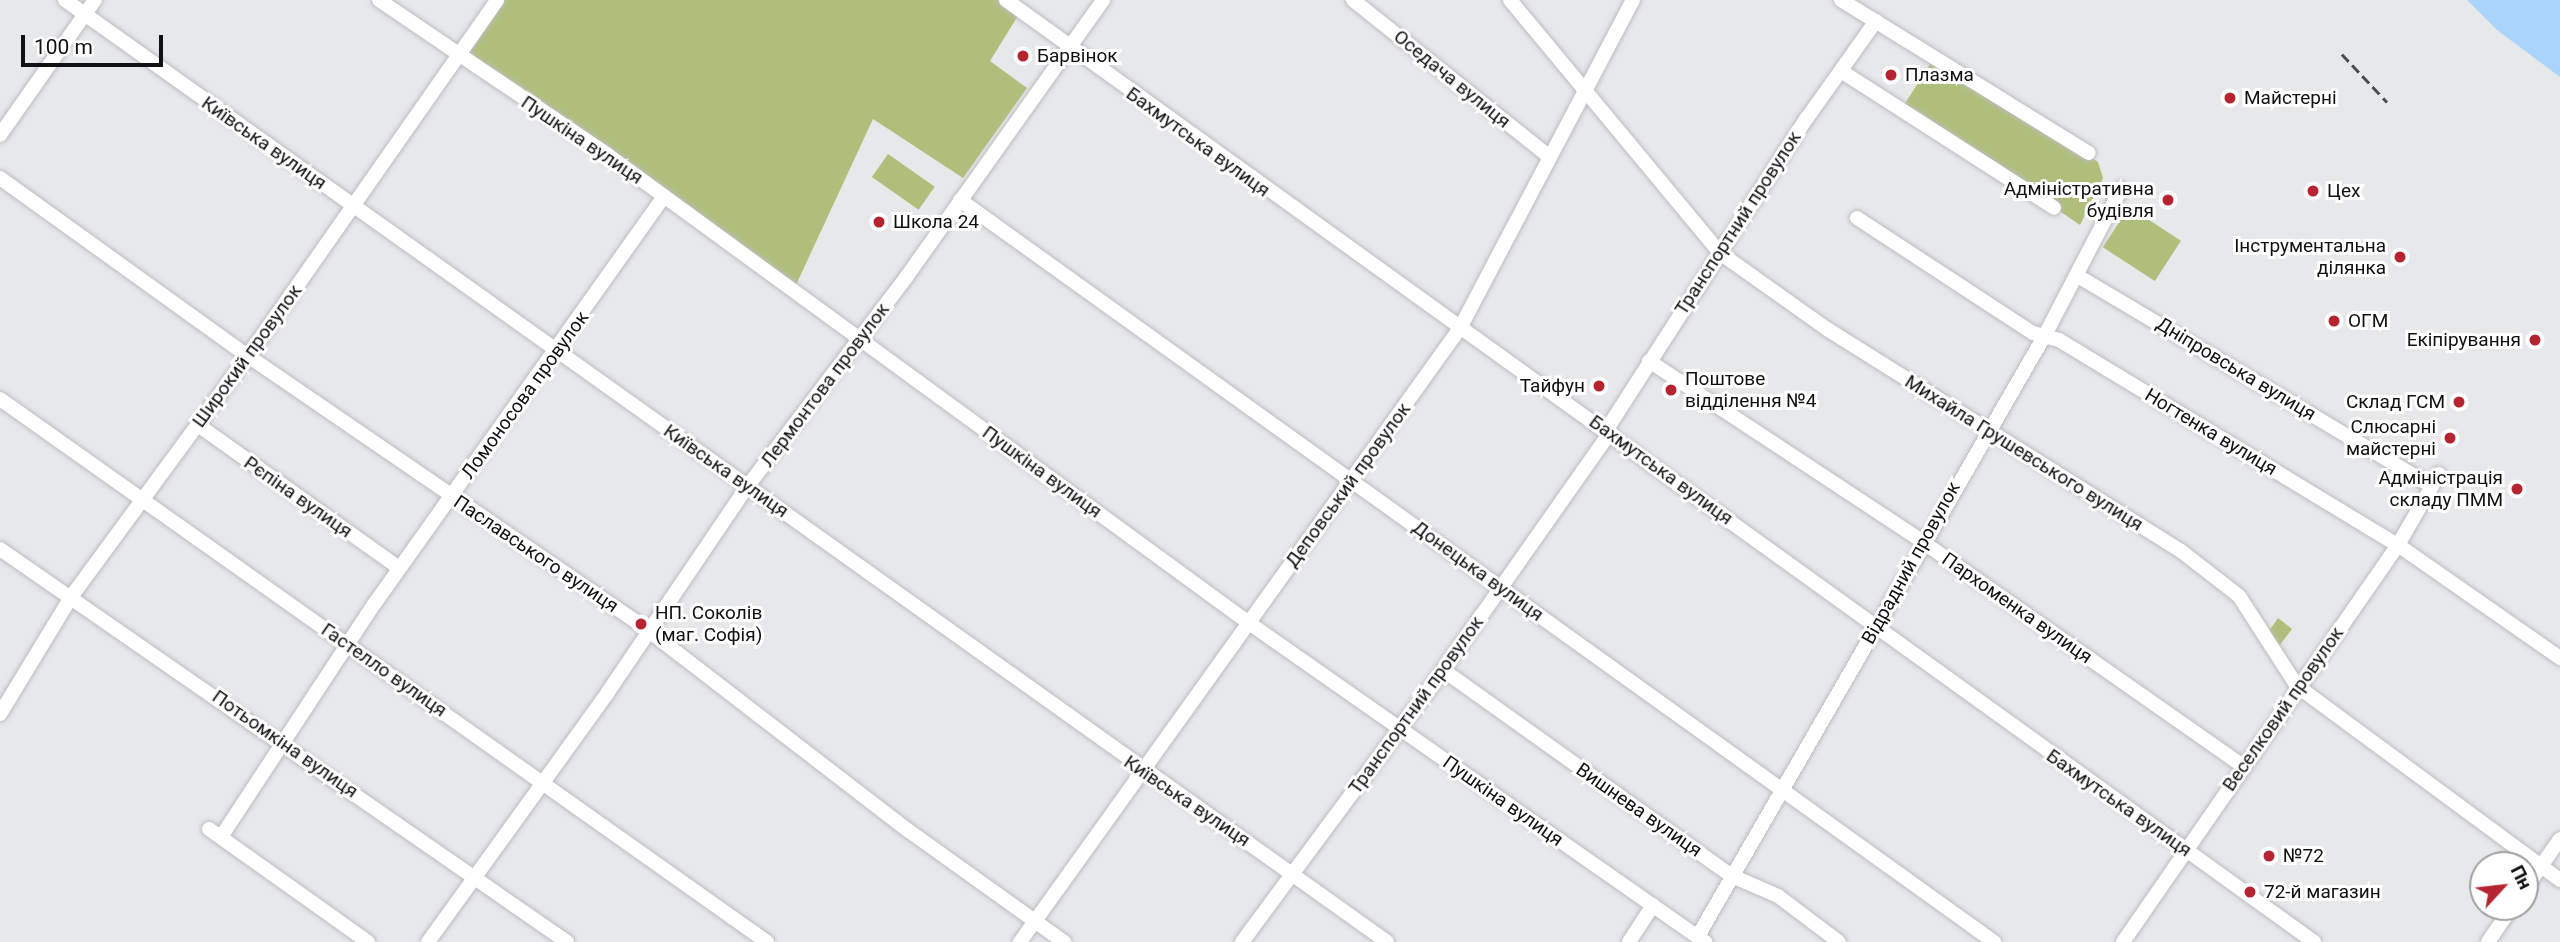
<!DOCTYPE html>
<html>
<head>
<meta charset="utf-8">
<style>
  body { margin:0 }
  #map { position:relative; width:2560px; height:942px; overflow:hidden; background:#e6e8ea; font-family:Roboto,sans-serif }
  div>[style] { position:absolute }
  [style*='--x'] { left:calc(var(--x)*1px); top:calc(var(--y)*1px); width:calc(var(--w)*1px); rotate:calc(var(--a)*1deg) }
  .green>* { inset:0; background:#afbf7b; transform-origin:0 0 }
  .water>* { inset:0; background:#abd4fd }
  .roads { filter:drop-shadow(0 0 2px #bcbdc0) drop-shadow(0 0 2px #bcbdc0) }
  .minor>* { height:14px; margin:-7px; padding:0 7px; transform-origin:7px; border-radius:7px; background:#fff }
  .rail>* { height:2.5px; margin-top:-1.25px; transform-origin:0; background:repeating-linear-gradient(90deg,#4a4c4d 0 10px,transparent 0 15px) }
  .dots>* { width:19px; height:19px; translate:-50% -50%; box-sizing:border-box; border:4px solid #fff; border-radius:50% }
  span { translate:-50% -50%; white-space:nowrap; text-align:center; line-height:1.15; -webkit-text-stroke:6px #fff; paint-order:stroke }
  .poi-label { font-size:19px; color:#101112 }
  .left { translate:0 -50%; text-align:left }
  .right { translate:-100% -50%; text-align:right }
  .street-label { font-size:19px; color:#101112 }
  .north { position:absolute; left:2469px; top:851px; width:70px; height:70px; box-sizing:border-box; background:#fff; border:2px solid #9fa0a0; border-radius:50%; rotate:63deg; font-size:19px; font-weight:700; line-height:28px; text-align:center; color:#101112 }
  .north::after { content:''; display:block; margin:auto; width:24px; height:32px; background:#b62431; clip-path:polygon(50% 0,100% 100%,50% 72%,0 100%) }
  .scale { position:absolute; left:21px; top:35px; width:142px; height:32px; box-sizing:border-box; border:4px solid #101112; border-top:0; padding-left:9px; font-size:21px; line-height:24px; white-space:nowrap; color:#101112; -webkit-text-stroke:5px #fff; paint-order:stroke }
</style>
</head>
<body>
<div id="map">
  <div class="green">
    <div style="clip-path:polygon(502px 0,1005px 0,1021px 11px,990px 61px,1027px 88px,963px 178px,873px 119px,796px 285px,466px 51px)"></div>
    <div style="clip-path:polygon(1932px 61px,2098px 162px,2103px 178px,2080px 225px,1904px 105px)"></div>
    <div style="left:888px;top:154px;width:57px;height:28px;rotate:35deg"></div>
    <div style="left:2129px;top:207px;width:62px;height:48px;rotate:33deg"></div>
    <div style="clip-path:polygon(2278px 618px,2292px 629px,2279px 646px,2267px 634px)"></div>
  </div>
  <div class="water">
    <div style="clip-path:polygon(2467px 0,2560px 0,2560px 77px,2497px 30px)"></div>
  </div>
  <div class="roads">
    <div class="minor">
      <div style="--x:65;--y:0;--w:1623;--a:35.47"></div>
      <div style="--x:379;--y:0;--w:278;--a:34.1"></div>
      <div style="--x:609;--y:156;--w:792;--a:36.12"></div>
      <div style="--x:1249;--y:623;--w:557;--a:34.98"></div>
      <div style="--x:1006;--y:0;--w:1612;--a:35.76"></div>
      <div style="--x:1353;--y:0;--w:252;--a:38.6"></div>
      <div style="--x:1510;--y:0;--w:329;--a:50.3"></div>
      <div style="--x:1720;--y:253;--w:131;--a:35.4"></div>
      <div style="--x:1827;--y:329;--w:418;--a:32.1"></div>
      <div style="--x:2181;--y:551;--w:73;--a:37.8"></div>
      <div style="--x:2239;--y:596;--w:107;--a:57.2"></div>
      <div style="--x:2297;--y:686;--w:327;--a:36.4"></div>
      <div style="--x:1841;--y:0;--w:291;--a:31.7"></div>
      <div style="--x:1841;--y:71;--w:253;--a:32.7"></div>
      <div style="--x:0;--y:135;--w:165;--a:-54.9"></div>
      <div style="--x:0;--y:178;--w:305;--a:35.7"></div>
      <div style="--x:248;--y:356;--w:486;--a:34.4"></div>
      <div style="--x:649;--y:631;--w:328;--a:37.6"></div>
      <div style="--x:909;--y:831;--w:191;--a:35.6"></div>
      <div style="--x:960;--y:200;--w:1273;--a:35.66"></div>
      <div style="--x:1857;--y:218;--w:210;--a:33.2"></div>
      <div style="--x:2033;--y:333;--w:27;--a:15"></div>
      <div style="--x:2059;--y:340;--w:396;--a:31.2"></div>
      <div style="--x:2398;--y:545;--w:198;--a:34.9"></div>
      <div style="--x:2076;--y:275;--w:413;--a:30.7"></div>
      <div style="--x:1649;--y:361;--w:328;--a:33.4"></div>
      <div style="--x:1923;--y:542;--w:391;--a:35"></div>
      <div style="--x:0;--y:399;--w:940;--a:35.3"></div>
      <div style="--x:198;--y:425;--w:247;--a:35.4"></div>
      <div style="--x:1607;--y:429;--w:370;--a:-57.3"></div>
      <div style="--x:1807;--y:118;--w:119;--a:-54.6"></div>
      <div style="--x:0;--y:549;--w:690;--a:34.73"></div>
      <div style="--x:1443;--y:670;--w:355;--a:35.5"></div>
      <div style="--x:1732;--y:876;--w:50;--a:23.5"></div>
      <div style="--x:1778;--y:896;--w:76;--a:37"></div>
      <div style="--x:0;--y:714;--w:137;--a:-58.7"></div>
      <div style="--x:71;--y:597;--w:299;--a:-53.7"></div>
      <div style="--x:248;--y:356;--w:434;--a:-55"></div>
      <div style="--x:209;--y:829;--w:195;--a:35.4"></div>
      <div style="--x:221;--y:837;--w:280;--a:-56.7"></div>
      <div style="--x:375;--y:603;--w:499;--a:-54.6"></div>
      <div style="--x:2525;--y:889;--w:61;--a:-55"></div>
      <div style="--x:1698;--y:936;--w:694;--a:-60"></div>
      <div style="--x:2045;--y:335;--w:165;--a:-62.5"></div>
      <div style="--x:428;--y:942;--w:308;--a:-54.2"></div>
      <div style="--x:608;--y:692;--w:248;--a:-55.9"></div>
      <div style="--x:747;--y:487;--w:265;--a:-52.8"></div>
      <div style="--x:907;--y:276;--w:339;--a:-54.6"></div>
      <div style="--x:1020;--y:942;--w:755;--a:-54.37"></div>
      <div style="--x:1460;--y:328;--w:371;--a:-62.2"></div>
      <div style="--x:1242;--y:942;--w:338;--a:-53.5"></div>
      <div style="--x:1443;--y:670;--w:291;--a:-54.9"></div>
      <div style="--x:1629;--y:942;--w:44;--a:-57"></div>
      <div style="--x:2123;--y:942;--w:483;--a:-55.3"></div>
      <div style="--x:2398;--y:545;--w:82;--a:-60"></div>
      <div style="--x:2488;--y:942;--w:42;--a:-55.6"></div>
    </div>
  </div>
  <div class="rail">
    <div style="--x:2342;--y:54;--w:66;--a:46.8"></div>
  </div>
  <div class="dots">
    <div style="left:1023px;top:56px;background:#b62431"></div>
    <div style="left:1891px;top:75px;background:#b62431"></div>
    <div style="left:2230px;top:98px;background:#b62431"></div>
    <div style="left:2313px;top:191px;background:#b62431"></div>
    <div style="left:2168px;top:200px;background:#b62431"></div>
    <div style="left:879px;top:222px;background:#b62431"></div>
    <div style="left:2400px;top:257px;background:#b62431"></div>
    <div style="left:2334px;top:321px;background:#b62431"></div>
    <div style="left:2535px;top:340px;background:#b62431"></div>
    <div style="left:1599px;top:386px;background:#b62431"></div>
    <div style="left:1671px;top:390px;background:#b62431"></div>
    <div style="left:2459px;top:402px;background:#b62431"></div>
    <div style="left:2450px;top:438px;background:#b62431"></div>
    <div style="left:2517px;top:489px;background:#b62431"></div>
    <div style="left:641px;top:624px;background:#b62431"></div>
    <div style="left:2269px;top:856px;background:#b62431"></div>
    <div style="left:2250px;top:892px;background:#b62431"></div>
  </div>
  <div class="poi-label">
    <span class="left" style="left:1037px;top:56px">Барвінок</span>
    <span class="left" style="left:1905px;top:75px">Плазма</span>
    <span class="left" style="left:2244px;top:98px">Майстерні</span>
    <span class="right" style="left:2154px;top:200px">Адміністративна<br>будівля</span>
    <span class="left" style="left:2327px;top:191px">Цех</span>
    <span class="left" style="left:893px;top:222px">Школа 24</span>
    <span class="right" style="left:2386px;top:257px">Інструментальна<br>ділянка</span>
    <span class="left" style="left:2348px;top:321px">ОГМ</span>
    <span class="right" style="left:2521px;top:340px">Екіпірування</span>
    <span class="left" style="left:1685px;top:390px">Поштове<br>відділення №4</span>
    <span class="right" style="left:1585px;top:386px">Тайфун</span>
    <span class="right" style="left:2445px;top:402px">Склад ГСМ</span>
    <span class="right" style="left:2436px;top:438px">Слюсарні<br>майстерні</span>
    <span class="right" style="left:2503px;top:489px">Адміністрація<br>складу ПММ</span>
    <span class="left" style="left:655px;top:624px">НП. Соколів<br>(маг. Софія)</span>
    <span class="left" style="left:2283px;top:856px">№72</span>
    <span class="left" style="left:2264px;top:892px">72-й магазин</span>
  </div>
  <div class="street-label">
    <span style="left:1452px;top:79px;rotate:39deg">Оседача вулиця</span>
    <span style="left:582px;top:140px;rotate:34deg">Пушкіна вулиця</span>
    <span style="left:1198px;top:142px;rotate:36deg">Бахмутська вулиця</span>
    <span style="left:264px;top:143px;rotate:35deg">Київська вулиця</span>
    <span style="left:1738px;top:223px;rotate:-57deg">Транспортний провулок</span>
    <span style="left:247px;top:356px;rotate:-54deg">Широкий провулок</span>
    <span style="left:2236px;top:369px;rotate:31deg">Дніпровська вулиця</span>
    <span style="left:825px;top:385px;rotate:-53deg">Лермонтова провулок</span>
    <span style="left:525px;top:395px;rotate:-54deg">Ломоносова провулок</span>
    <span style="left:2211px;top:432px;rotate:31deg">Ногтенка вулиця</span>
    <span style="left:2024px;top:453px;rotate:32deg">Михайла Грушевського вулиця</span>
    <span style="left:1661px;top:470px;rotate:36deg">Бахмутська вулиця</span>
    <span style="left:726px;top:471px;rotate:35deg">Київська вулиця</span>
    <span style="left:1042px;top:472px;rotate:36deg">Пушкіна вулиця</span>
    <span style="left:1348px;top:485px;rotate:-54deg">Деповський провулок</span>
    <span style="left:298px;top:497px;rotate:35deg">Рєпіна вулиця</span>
    <span style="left:536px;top:554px;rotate:34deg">Паславського вулиця</span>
    <span style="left:1911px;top:563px;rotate:-61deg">Відрадний провулок</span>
    <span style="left:1478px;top:571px;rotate:36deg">Донецька вулиця</span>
    <span style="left:2017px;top:608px;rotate:35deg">Пархоменка вулиця</span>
    <span style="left:384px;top:670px;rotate:35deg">Гастелло вулиця</span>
    <span style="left:1416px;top:705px;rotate:-54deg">Транспортний провулок</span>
    <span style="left:2283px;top:709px;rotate:-55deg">Веселковий провулок</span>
    <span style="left:285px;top:744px;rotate:35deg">Потьомкіна вулиця</span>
    <span style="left:1187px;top:801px;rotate:34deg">Київська вулиця</span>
    <span style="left:1503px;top:801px;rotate:35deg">Пушкіна вулиця</span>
    <span style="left:2119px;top:803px;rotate:35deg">Бахмутська вулиця</span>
    <span style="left:1639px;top:810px;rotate:35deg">Вишнева вулиця</span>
  </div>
  <div class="north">Пн</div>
  <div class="scale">100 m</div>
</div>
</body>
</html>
